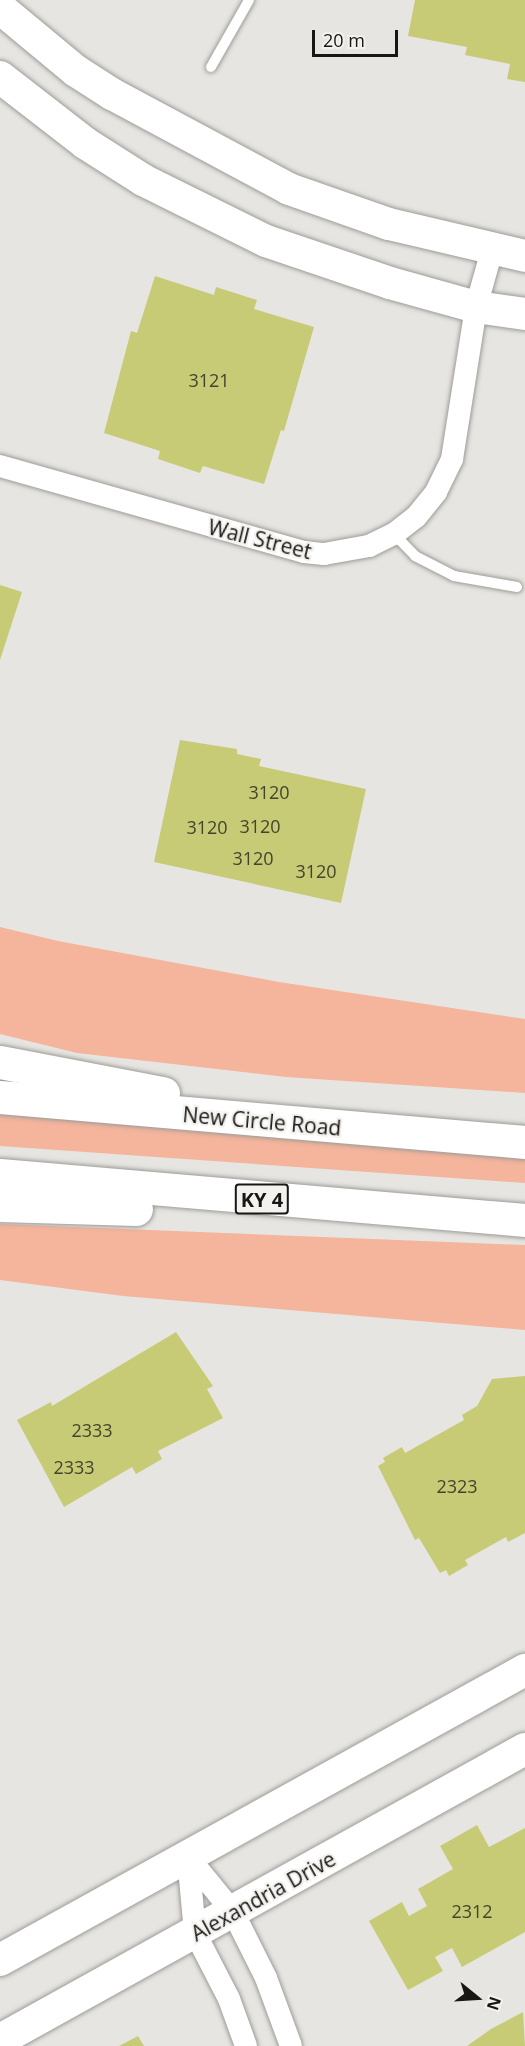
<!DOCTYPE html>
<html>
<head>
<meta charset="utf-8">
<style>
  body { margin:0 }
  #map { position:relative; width:525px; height:2046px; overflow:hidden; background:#e7e5e1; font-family:"Open Sans",sans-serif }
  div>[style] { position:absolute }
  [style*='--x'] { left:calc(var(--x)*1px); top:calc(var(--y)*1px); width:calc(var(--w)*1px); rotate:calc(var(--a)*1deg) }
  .green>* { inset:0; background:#f5b49c }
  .building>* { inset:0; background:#c7cb76 }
  .roads { filter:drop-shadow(0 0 2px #9d9c98) drop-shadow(0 0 2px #9d9c98) }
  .lane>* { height:10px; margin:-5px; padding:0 5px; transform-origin:5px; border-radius:5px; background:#fff }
  .street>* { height:22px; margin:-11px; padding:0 11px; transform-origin:11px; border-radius:11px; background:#fff }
  .secondary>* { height:32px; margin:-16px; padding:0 16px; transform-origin:16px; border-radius:16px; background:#fff }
  .highway>* { height:33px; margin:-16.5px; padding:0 16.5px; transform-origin:16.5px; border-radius:16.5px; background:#fff }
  span { translate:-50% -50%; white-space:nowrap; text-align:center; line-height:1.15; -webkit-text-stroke:4.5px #f4f2ee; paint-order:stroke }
  .number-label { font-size:18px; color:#44442e }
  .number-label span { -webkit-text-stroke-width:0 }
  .shield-label span { padding:2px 4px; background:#f4f2ee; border:2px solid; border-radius:4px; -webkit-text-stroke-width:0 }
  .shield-label { font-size:20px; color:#181716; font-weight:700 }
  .street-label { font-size:21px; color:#181716 }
  .north { position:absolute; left:447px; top:1968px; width:60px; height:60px; -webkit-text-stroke:4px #f4f2ee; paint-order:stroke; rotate:108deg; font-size:16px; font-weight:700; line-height:24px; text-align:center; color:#181716 }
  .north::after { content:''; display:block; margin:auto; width:21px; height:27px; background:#181716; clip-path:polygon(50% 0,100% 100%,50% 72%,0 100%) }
  .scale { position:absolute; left:312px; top:30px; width:86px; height:27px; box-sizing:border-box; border:3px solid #181716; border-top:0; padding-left:8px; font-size:18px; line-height:21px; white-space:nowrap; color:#181716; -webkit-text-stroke:4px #f4f2ee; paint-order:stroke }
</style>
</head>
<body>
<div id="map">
  <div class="green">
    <div style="clip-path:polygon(0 927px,58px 941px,279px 982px,525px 1019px,525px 1093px,286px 1077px,77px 1053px,0 1034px)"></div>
    <div style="clip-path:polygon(0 1108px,525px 1154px,525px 1183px,0 1146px)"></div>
    <div style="clip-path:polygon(0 1224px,525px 1245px,525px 1330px,123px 1296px,0 1280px)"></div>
  </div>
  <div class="building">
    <div style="clip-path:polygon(415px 0,525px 0,525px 82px,507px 79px,510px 64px,465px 55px,467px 47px,408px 36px)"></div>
    <div style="clip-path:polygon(155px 276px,214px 295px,216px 287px,257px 300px,254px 309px,314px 327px,284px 431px,281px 430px,264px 484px,203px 466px,200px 473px,158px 459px,160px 451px,104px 433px,131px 331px,137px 333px)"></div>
    <div style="clip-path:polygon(0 585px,22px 592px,0 660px)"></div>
    <div style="clip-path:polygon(180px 740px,237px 749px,237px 754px,261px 759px,259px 766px,366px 789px,341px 903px,154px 862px)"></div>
    <div style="clip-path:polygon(176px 1332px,213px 1386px,207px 1389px,223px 1418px,158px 1451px,162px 1459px,136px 1474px,132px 1467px,64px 1507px,17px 1420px,51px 1402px,52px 1406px)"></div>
    <div style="clip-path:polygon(525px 1376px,525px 1533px,508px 1542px,506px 1537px,465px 1560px,468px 1565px,449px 1576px,446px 1570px,440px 1573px,419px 1538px,415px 1540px,378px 1466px,385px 1462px,383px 1458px,402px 1447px,405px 1453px,464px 1420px,462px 1415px,477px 1406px,492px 1379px)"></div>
    <div style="clip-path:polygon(477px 1825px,489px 1847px,525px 1828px,525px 1932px,462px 1967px,452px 1948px,435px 1957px,443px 1971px,408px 1990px,369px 1921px,402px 1902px,409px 1916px,427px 1906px,418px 1889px,453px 1869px,440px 1846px)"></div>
    <div style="clip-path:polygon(523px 2012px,525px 2046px,467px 2046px,491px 2029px)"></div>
    <div style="clip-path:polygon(138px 2036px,144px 2046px,119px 2046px)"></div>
  </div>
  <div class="roads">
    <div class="lane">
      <div style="--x:211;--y:67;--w:77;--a:-60.4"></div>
      <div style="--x:394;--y:534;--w:30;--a:46"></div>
      <div style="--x:415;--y:556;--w:44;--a:27.1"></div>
      <div style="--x:454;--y:576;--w:64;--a:9.9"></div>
    </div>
    <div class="street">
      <div style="--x:0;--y:466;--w:316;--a:15.8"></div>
      <div style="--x:304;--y:552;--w:20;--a:6"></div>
      <div style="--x:324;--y:554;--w:46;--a:-10.1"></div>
      <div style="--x:369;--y:546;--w:28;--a:-26"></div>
      <div style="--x:394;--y:534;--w:28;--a:-38"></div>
      <div style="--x:416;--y:517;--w:32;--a:-51"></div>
      <div style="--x:436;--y:492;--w:37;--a:-64"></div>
      <div style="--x:452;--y:459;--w:154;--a:-81"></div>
      <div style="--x:476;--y:307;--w:59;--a:-74.3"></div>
      <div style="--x:188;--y:1857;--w:71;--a:50.7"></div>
      <div style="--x:233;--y:1912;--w:74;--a:63.4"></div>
      <div style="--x:266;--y:1978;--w:72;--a:69.8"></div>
      <div style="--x:188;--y:1857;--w:76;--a:84.7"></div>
      <div style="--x:195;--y:1933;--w:74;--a:62.7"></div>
      <div style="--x:229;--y:1999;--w:50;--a:70.1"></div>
    </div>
    <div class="secondary">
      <div style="--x:0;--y:8;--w:99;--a:39.7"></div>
      <div style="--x:76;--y:71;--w:43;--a:32.6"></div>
      <div style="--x:112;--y:94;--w:201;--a:28.2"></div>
      <div style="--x:289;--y:189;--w:106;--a:19.3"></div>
      <div style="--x:389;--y:224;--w:140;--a:13.2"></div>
      <div style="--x:0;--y:77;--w:108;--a:37.8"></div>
      <div style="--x:85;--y:143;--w:69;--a:32.5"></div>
      <div style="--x:143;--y:180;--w:137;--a:26.4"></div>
      <div style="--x:266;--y:241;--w:131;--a:18.7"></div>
      <div style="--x:390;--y:283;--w:89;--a:15.6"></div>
      <div style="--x:476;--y:307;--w:49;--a:8.1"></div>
      <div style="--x:0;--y:1960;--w:600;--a:-28.92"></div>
      <div style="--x:0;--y:2040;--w:600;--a:-29"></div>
    </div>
    <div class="highway">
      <div style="--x:0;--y:1062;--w:166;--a:10.8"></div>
      <div style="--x:0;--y:1097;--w:527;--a:4.9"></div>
      <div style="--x:0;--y:1175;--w:527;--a:4.9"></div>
      <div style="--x:0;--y:1205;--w:136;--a:1.7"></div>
    </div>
  </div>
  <div class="number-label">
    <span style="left:209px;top:380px">3121</span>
    <span style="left:269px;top:792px">3120</span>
    <span style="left:260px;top:826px">3120</span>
    <span style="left:207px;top:827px">3120</span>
    <span style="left:253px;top:858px">3120</span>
    <span style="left:316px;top:871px">3120</span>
    <span style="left:92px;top:1430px">2333</span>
    <span style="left:74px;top:1467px">2333</span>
    <span style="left:457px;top:1486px">2323</span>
    <span style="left:472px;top:1911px">2312</span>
  </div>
  <div class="shield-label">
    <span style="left:262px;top:1199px">KY 4</span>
  </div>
  <div class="street-label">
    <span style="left:260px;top:539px;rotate:14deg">Wall Street</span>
    <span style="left:262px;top:1121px;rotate:5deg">New Circle Road</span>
    <span style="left:263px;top:1896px;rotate:-29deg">Alexandria Drive</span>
  </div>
  <div class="north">N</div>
  <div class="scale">20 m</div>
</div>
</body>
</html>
